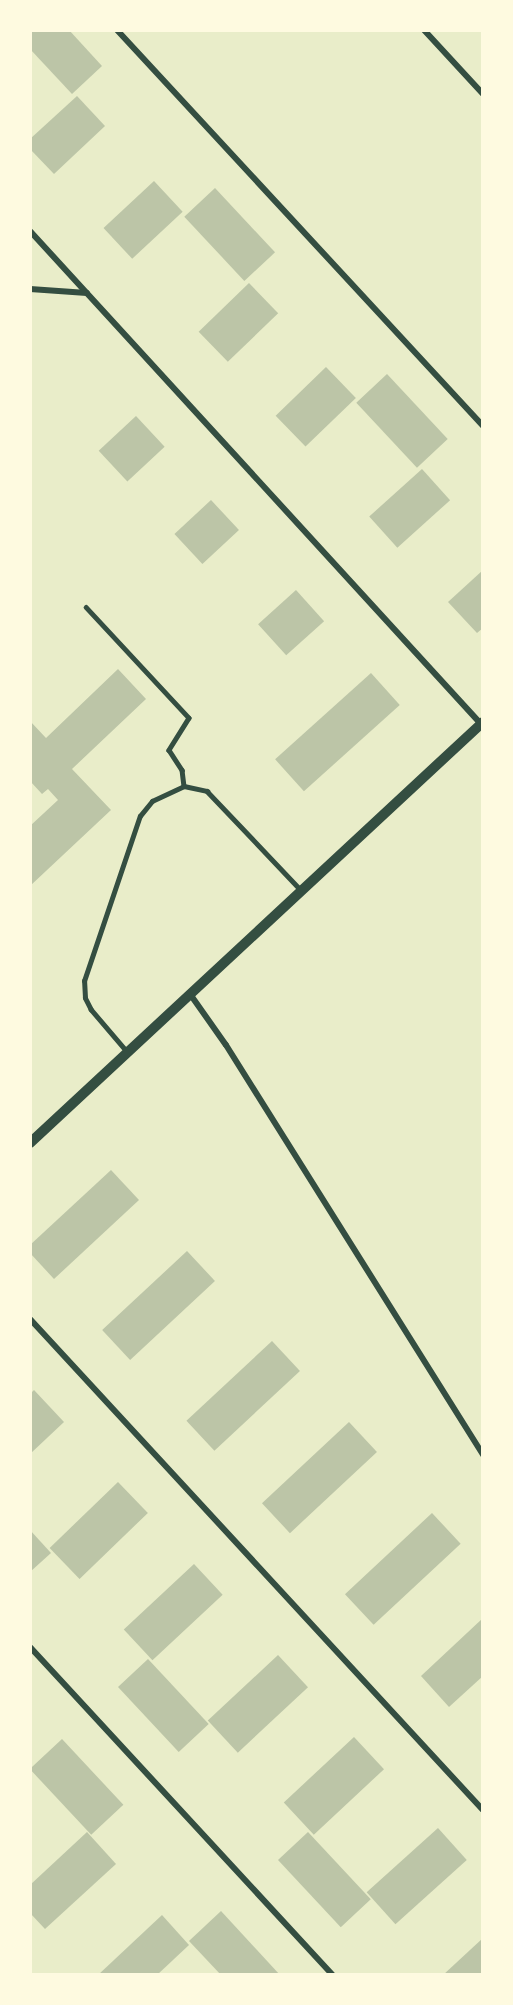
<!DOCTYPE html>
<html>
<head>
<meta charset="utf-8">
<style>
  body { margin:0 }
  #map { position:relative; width:513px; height:2005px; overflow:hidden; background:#e9edc9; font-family:Barlow,sans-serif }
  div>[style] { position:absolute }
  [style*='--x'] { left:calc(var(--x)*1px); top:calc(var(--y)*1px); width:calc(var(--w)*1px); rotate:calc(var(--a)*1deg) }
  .building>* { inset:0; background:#bcc5a7; transform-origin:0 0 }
  .service>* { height:4.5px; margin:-2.25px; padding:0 2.25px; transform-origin:2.25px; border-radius:2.25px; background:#344e41 }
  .minor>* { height:6px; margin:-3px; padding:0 3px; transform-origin:3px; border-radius:3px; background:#344e41 }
  .tertiary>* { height:10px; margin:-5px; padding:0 5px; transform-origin:5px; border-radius:5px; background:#344e41 }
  span { translate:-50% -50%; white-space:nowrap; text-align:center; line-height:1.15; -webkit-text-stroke:4.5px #fefae0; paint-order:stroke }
  .frame { position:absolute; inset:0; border:32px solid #fefae0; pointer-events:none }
</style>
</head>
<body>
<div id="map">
  <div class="building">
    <div style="clip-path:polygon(30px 30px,69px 30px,102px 66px,72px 94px,30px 49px)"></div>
    <div style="clip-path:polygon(77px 96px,105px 126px,54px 174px,30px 149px,30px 139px)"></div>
    <div style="left:154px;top:181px;width:42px;height:69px;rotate:47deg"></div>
    <div style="left:215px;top:188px;width:88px;height:42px;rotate:47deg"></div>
    <div style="left:249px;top:283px;width:42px;height:70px;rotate:46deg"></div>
    <div style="left:326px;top:367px;width:43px;height:70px;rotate:46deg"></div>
    <div style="left:387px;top:374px;width:89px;height:42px;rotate:47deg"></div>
    <div style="left:136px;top:416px;width:42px;height:51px;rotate:47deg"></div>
    <div style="left:422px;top:469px;width:42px;height:71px;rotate:48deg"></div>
    <div style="left:211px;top:500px;width:41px;height:50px;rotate:47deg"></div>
    <div style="clip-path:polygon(483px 570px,483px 628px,477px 633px,448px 602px)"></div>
    <div style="left:296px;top:590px;width:42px;height:51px;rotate:48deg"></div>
    <div style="clip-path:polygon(118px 669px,146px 699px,72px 769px,111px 810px,30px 886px,30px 826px,58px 800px,48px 789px,42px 794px,30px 781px,30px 721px,46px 738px)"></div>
    <div style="left:371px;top:673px;width:43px;height:129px;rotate:48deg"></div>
    <div style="clip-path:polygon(111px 1170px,139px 1200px,54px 1279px,30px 1253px,30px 1245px)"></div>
    <div style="left:187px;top:1251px;width:41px;height:116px;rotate:47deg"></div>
    <div style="left:272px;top:1341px;width:41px;height:117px;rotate:47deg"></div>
    <div style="clip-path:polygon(34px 1390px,64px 1422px,30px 1454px,30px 1394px)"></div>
    <div style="left:349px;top:1422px;width:41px;height:119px;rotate:47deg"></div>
    <div style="left:118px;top:1482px;width:43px;height:95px;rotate:46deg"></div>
    <div style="left:432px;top:1513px;width:42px;height:119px;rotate:47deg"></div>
    <div style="clip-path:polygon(30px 1530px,51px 1553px,30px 1572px)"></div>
    <div style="left:194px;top:1564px;width:42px;height:96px;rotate:47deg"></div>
    <div style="clip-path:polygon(483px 1618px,483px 1676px,449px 1707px,421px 1676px)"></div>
    <div style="left:278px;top:1655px;width:44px;height:96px;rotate:47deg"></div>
    <div style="left:148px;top:1659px;width:89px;height:41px;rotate:47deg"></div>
    <div style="left:354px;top:1737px;width:44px;height:96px;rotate:47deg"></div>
    <div style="left:62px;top:1739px;width:90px;height:44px;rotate:47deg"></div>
    <div style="left:438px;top:1828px;width:43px;height:96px;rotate:48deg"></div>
    <div style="clip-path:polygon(87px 1832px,116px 1864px,45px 1929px,30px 1913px,30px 1885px)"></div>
    <div style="left:308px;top:1832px;width:92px;height:41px;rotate:47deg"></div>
    <div style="clip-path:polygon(221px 1911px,280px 1975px,221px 1975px,189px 1941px)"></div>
    <div style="clip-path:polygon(162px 1915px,189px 1945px,157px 1975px,98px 1975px)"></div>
    <div style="clip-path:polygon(483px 1938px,483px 1975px,443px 1975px)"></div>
  </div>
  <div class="service">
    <div style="--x:86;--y:607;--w:151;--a:47.1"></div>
    <div style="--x:189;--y:718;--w:38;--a:122"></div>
    <div style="--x:169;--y:750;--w:24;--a:57"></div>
    <div style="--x:182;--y:770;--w:16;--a:83"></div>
    <div style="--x:126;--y:1051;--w:54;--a:-130.5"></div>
    <div style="--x:91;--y:1010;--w:13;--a:-117"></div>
    <div style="--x:85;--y:998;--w:17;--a:-93"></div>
    <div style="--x:84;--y:981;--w:174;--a:-71.3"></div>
    <div style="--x:140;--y:816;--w:19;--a:-51"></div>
    <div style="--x:152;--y:801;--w:35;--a:-25"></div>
    <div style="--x:184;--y:786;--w:24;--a:12"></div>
    <div style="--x:207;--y:791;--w:137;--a:46.5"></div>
  </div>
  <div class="minor">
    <div style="--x:117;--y:30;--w:539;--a:47.25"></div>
    <div style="--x:424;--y:30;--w:87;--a:47.3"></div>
    <div style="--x:30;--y:231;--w:668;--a:47.55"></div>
    <div style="--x:30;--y:289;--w:57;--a:4"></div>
    <div style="--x:190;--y:994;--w:62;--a:54.8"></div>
    <div style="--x:226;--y:1045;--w:484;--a:57.9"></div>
    <div style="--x:30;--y:1319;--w:668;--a:47.31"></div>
    <div style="--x:30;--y:1647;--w:447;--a:47.3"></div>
  </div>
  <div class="tertiary">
    <div style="--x:30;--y:1143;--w:618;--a:-42.9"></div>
  </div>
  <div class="frame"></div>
</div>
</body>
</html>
